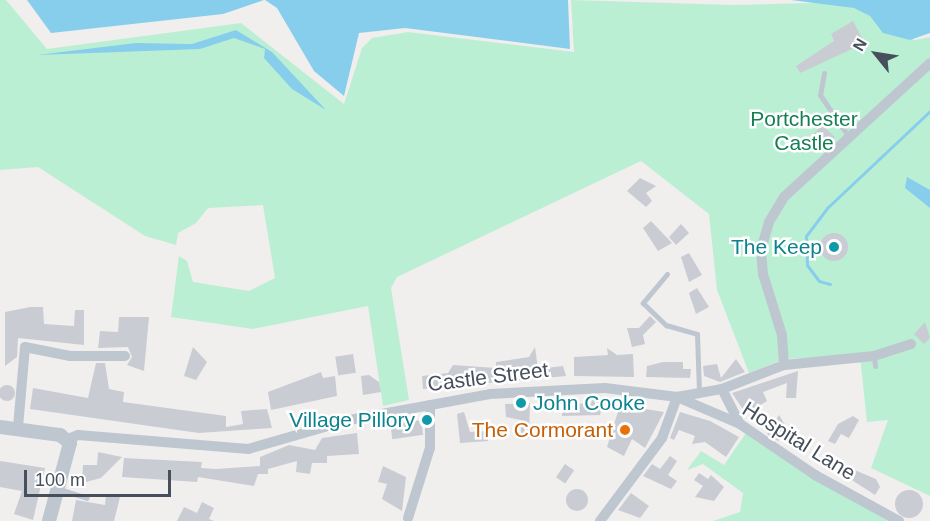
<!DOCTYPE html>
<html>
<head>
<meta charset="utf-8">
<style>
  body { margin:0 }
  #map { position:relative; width:930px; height:521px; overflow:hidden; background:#f1eeee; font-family:Helvetica,sans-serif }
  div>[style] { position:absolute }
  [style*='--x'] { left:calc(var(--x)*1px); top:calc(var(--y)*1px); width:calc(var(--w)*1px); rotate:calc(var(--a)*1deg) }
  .green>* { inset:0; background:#bbefd4 }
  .water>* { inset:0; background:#87ceed }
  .stream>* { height:3px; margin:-1.5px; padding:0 1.5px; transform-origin:1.5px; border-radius:1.5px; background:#87ceed }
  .building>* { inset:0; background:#caccd4; transform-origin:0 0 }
  .round { border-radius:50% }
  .service>* { height:5px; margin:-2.5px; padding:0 2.5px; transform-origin:2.5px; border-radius:2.5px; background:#bec7d0 }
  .minor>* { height:10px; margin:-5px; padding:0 5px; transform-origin:5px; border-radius:5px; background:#bec7d0 }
  .tertiary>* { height:14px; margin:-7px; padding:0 7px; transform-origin:7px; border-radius:7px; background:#bec7d0 }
  .dots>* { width:16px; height:16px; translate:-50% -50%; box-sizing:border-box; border:3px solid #fff; border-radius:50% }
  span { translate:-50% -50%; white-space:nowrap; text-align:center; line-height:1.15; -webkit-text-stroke:5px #fff; paint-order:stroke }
  .park-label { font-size:21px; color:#157e54 }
  .culture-label { font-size:21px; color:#0d838f }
  .right { translate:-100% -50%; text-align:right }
  .left { translate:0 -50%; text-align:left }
  .street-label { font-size:21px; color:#464f5b }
  .food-label { font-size:21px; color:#c56008 }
  .north { position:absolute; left:846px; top:24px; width:60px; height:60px; -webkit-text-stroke:4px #fff; paint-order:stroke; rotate:300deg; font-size:16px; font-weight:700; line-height:24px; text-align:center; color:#464f5b }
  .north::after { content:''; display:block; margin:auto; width:21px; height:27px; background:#464f5b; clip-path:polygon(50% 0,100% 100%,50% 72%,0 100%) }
  .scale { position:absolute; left:24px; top:470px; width:147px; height:27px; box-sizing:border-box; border:3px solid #464f5b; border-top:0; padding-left:8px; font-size:18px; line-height:21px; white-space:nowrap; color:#464f5b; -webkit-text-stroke:4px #fff; paint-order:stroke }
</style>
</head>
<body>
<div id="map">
  <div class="green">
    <div style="clip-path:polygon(0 0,6px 0,47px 49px,241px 23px,344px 104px,362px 48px,372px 38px,408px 32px,574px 52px,571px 0,733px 5px,930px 0,883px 33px,915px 40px,930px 37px,930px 496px,871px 468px,888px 420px,867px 422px,860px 356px,784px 359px,749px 373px,717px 290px,709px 214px,641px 161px,397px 277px,391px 288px,409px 400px,383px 406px,368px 306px,253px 329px,171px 317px,179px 256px,187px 261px,193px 282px,249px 291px,275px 278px,263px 205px,208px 208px,196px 223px,178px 233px,176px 245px,145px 236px,38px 167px,0 170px)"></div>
    <div style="clip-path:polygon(746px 433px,895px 521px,713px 521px,740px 512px,743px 493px,703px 464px,687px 470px,701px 451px,724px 465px)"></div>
  </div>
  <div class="water">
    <div style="clip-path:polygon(27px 0,264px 0,223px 14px,51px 33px)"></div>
    <div style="clip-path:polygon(265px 0,568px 0,570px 49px,405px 28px,359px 33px,344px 96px,314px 71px,277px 8px)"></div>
    <div style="clip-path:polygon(791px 0,930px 0,930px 33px,910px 40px,883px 33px,870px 16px,854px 8px)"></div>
    <div style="clip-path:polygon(236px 30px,272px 52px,326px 110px,292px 89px,264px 58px,265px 49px,234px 38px,200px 49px,37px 55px,136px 43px,192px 44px)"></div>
    <div style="clip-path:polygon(907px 177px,930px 190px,930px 208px,905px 188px)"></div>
  </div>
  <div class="stream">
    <div style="--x:830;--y:284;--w:11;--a:-165"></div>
    <div style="--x:819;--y:281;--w:20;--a:-127"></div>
    <div style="--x:807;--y:265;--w:29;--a:-92"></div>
    <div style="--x:806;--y:236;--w:35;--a:-53"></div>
    <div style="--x:827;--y:208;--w:141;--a:-43.3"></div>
  </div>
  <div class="building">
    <div style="clip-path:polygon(853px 21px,865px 43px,800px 73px,796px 66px,834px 41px,831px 34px)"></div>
    <div style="left:822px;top:125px;width:18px;height:16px;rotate:43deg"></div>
    <div style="clip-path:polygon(640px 178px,656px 186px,646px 193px,652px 201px,646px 207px,627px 191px)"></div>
    <div style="clip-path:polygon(651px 221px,672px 243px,658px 251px,643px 228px)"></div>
    <div style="clip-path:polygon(681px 224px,689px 233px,676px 245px,669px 237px)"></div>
    <div class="round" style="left:820px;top:233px;width:28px;height:28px"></div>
    <div style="clip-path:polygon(689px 253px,702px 275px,689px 282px,681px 257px)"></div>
    <div style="clip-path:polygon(697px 288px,709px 307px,696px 314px,689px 293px)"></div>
    <div style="clip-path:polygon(30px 307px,43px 307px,44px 324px,74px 326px,75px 310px,84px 310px,84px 345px,18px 338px,17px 357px,5px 366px,5px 312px)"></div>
    <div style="clip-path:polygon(650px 316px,656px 322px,643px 335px,645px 344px,632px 347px,627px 328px,639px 328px)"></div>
    <div style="clip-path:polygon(119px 317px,149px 317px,144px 371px,127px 365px,132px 357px,128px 347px,98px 348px,100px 331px,118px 332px)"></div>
    <div style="clip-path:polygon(925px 322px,930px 338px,924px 344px,914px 334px)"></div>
    <div style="clip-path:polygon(193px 347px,207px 362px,196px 380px,184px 376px)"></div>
    <div style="clip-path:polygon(535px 347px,538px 369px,563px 366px,566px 376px,423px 389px,422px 376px,448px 373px,453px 365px,496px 368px,496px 362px,529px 357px)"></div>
    <div style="clip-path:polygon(607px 348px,617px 355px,633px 354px,634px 377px,574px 376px,574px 357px,608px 355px)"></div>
    <div style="left:353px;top:354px;width:19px;height:18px;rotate:81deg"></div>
    <div style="clip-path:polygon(736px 359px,745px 372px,720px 382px,704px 376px,703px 366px,717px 364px,721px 378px)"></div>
    <div style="clip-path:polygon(663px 362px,683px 362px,683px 369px,691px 369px,690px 378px,646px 377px,647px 366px)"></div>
    <div style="clip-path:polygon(96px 363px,105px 363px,109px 389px,124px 392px,123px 402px,226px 416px,226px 427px,243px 424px,241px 411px,267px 409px,272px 428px,199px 433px,30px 409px,33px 388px,88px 398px)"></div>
    <div style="clip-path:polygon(798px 371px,796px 398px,786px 398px,787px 383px,763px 392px,767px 401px,746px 414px,732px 393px)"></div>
    <div style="clip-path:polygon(321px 372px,323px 378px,335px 376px,337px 396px,271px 410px,268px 392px)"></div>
    <div style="clip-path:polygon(369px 375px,379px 382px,381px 392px,363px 395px,361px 376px)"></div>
    <div class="round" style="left:-1px;top:385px;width:16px;height:16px"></div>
    <div style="clip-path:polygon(592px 400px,603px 401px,600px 415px,562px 416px,563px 403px,591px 404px)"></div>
    <div style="clip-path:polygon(530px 403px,529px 438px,521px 438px,521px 420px,506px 417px,505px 404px)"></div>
    <div style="clip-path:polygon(620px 405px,664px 412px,645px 448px,632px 439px,624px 456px,607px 447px)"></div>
    <div style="clip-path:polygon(464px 412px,470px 432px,488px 431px,488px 441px,460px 443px,457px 414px)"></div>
    <div style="clip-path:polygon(680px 412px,710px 421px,739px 437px,726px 457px,705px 442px,692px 444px,695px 436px,679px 430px,674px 440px,670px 438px)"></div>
    <div style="clip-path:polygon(779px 415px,790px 433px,778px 441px,767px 434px)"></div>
    <div style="clip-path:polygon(853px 416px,859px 420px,849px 438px,841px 434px,835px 444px,828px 441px,838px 424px)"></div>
    <div style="left:421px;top:420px;width:15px;height:31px;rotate:82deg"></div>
    <div style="clip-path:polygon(357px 433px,359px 454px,327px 456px,327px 463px,312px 463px,310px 474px,296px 472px,297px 461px,268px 469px,268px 474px,258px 474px,254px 486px,198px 477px,197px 482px,122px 477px,124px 458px,202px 462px,201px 468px,216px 469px,260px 466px,260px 457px,289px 445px,315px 450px,322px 438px)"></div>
    <div style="clip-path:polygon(98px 452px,122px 457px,101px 478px,82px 483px,83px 465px,97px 465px)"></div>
    <div style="clip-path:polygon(670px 456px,677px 461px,668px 475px,677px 481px,671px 489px,643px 476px,652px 464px,660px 469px)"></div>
    <div style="clip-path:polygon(0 461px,45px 468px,33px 520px,14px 514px,22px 491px,0 487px)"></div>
    <div style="left:565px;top:464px;width:11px;height:16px;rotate:34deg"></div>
    <div style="clip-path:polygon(383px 466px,406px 477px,402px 511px,382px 499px,387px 484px,378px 482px)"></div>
    <div style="clip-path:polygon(845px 466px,876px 479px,880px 487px,875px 495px,841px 473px)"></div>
    <div style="clip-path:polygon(699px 473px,708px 479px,711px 475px,724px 487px,714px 501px,695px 497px,703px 486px,694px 480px)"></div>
    <div class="round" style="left:566px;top:489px;width:22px;height:22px"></div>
    <div class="round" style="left:895px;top:490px;width:28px;height:28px"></div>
    <div style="clip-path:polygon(631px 493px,649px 506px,640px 518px,618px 510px)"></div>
    <div style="clip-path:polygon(106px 495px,120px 497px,114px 521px,72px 521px,76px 500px,105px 505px)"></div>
    <div style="clip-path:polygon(202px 502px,214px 508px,209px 519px,214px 521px,177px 521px,184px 507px,197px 513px)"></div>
  </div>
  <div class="service">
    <div style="--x:824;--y:73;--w:22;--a:100"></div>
    <div style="--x:820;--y:95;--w:51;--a:55.4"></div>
    <div style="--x:667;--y:274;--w:38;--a:130"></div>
    <div style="--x:643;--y:303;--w:32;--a:44"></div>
    <div style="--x:666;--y:325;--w:32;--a:16"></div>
    <div style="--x:697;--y:334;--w:58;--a:88"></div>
    <div style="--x:874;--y:356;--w:10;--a:84"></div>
    <div style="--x:59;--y:489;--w:29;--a:18"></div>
  </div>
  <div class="minor">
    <div style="--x:784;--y:365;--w:30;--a:-94"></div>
    <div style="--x:782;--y:335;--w:64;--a:-107.3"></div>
    <div style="--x:763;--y:274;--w:24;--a:-95"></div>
    <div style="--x:761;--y:250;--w:29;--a:-74"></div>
    <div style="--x:769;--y:222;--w:29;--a:-59"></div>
    <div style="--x:784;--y:197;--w:198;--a:-42.5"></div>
    <div style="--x:722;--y:389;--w:39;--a:63"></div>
    <div style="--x:18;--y:427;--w:80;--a:-85"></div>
    <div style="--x:25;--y:347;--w:46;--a:11.3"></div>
    <div style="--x:70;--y:356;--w:55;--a:0"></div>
    <div style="--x:68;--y:439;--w:11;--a:-22"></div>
    <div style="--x:78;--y:435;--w:171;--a:4.7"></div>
    <div style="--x:248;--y:449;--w:105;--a:-16"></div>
    <div style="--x:349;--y:420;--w:143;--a:-10.4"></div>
    <div style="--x:490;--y:394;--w:115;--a:-3"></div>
    <div style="--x:605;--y:388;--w:73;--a:7.1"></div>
    <div style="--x:677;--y:397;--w:46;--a:-10.1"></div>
    <div style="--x:722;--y:389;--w:66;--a:-21.2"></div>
    <div style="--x:784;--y:365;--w:90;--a:-5.7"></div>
    <div style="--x:874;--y:356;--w:39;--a:-18"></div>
    <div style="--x:408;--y:518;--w:73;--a:-72.6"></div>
    <div style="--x:430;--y:448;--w:43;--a:-90"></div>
    <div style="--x:600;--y:521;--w:104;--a:-53.2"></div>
    <div style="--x:662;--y:438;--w:44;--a:-69.9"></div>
    <div style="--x:677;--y:397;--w:69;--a:23.2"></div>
    <div style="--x:740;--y:424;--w:91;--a:34.2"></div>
    <div style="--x:815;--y:475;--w:96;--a:28.7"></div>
  </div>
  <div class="tertiary">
    <div style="--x:0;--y:427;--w:61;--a:7.6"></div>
    <div style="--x:60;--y:435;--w:13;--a:39"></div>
    <div style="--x:70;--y:443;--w:81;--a:105.1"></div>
  </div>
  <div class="dots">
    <div style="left:834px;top:247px;background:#0f9aa8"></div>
    <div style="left:521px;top:403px;background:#0f9aa8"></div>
    <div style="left:427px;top:420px;background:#0f9aa8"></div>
    <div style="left:625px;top:430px;background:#e8710a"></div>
  </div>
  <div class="park-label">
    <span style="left:804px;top:131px">Portchester<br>Castle</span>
  </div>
  <div class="culture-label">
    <span class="right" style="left:822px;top:247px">The Keep</span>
    <span class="left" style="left:533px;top:403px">John Cooke</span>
    <span class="right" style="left:415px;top:420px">Village Pillory</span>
  </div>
  <div class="street-label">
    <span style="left:488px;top:377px;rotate:-7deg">Castle Street</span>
    <span style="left:799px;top:441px;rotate:32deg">Hospital Lane</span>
  </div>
  <div class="food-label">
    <span class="right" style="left:613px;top:430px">The Cormorant</span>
  </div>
  <div class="north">N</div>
  <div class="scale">100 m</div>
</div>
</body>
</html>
